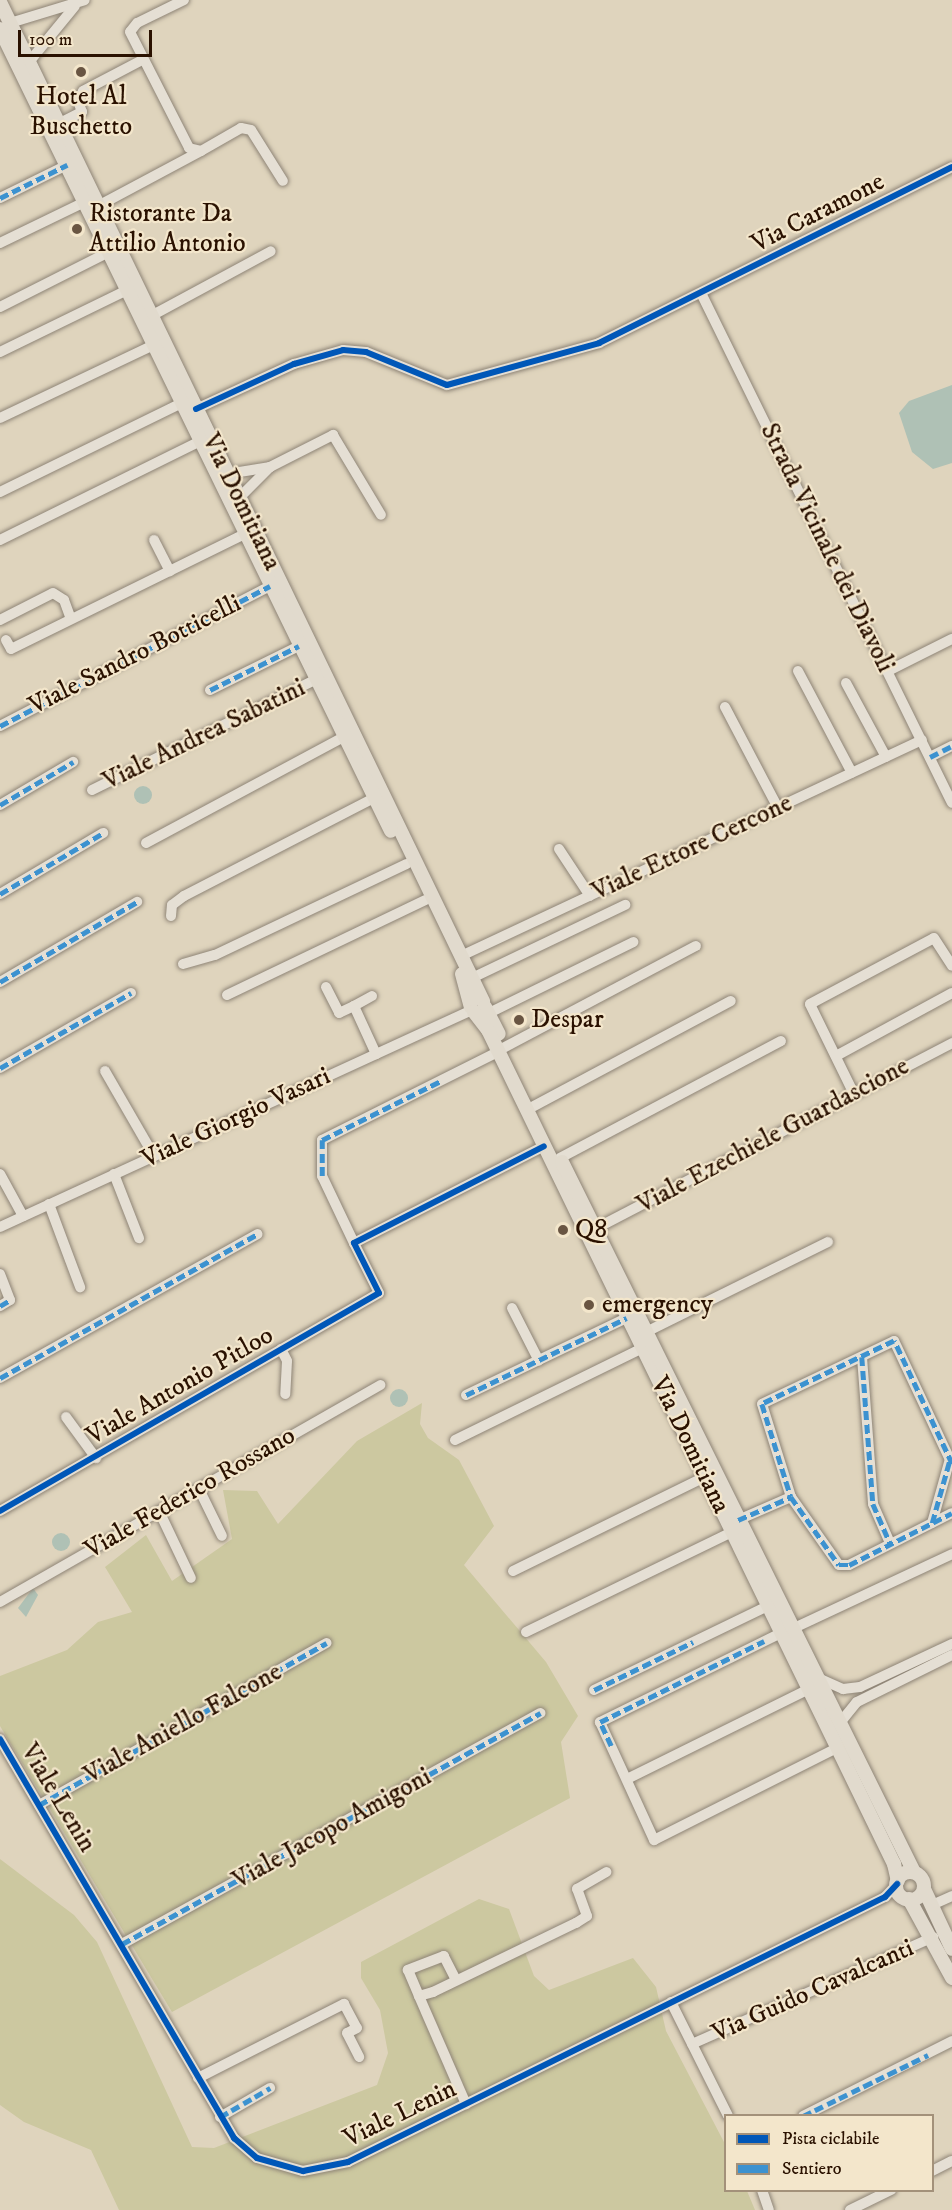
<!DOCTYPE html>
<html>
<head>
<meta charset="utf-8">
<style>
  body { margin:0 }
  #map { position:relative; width:952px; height:2210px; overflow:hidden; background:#dfd4bd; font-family:"IM FELL DW Pica",serif }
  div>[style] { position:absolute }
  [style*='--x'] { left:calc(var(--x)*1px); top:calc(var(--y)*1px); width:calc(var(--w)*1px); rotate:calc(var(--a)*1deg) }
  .green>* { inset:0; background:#ccc8a0 }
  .water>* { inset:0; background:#afc1b5 }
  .round { border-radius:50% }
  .roads { filter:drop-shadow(0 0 2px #8e8476) drop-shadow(0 0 2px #8e8476) }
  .minor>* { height:10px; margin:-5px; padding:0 5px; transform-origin:5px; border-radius:5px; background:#e5dfd4 }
  .major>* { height:14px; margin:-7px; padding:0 7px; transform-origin:7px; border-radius:7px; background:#e1dacd }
  .major>.ring { margin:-7px; padding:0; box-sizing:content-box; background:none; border:14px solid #e1dacd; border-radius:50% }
  .quiet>* { height:4.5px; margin-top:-2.25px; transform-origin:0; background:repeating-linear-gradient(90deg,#3c92d0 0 9px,transparent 0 13.5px) }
  .cycleway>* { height:6px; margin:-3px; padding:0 3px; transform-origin:3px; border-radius:3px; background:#0057b8 }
  .dots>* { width:16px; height:16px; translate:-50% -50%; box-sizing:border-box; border:3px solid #f3e6cb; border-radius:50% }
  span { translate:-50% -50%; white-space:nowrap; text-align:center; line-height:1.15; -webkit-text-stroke:4.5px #f3e6cb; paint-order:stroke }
  .poi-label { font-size:26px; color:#2a1100 }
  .left { translate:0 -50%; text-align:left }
  .street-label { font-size:26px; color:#2a1100 }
  .legend { position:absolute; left:724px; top:2114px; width:210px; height:78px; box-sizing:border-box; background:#f3e6cb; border:2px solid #a3917a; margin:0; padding:8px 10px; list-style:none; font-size:18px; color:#2a1100 }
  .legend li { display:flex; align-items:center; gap:12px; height:30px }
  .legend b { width:30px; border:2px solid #a3917a }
  .scale { position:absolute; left:18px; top:30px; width:134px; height:27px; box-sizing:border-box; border:3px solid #2a1100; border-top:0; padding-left:8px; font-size:18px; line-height:21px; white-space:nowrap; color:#2a1100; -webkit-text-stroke:4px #f3e6cb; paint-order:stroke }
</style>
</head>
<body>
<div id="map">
  <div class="green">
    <div style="clip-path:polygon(422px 1403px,420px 1424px,428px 1438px,459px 1460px,494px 1526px,464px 1565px,546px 1662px,578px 1716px,561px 1742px,570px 1798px,172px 2012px,0 1726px,0 1676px,67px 1650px,98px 1622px,132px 1612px,105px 1567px,146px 1535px,172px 1581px,232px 1539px,223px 1490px,257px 1491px,278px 1524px,357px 1441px)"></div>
    <div style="clip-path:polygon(0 1859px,74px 1915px,97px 1942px,192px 2147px,214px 2148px,377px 2085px,388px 2053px,380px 2010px,361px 1978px,361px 1962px,479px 1899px,509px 1909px,534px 1976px,549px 1990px,633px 1958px,656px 1987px,666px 2031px,725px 2144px,726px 2190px,747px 2191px,755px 2210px,119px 2210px,91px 2150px,24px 2122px,0 2105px)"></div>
  </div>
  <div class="water">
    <div style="clip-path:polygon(952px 385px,952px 463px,933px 469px,912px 452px,899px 413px,909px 401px)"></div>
    <div class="round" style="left:134px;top:786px;width:18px;height:18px"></div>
    <div class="round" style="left:390px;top:1389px;width:18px;height:18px"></div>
    <div class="round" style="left:52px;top:1533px;width:18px;height:18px"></div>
    <div style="clip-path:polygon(33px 1588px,38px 1595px,26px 1617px,18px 1608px)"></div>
  </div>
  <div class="roads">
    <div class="minor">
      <div style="--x:184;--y:0;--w:52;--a:153.9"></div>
      <div style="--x:137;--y:23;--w:11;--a:128"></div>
      <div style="--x:130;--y:32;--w:130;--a:63"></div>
      <div style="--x:189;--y:148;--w:12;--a:14"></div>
      <div style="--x:201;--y:151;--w:46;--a:-29.9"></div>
      <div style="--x:241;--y:128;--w:10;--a:11"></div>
      <div style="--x:251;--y:130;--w:60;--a:57.9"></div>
      <div style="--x:10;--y:23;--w:78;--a:-17"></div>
      <div style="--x:29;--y:62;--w:72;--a:-50.6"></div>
      <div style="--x:58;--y:124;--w:27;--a:-27"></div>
      <div style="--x:82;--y:112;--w:12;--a:-110"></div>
      <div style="--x:78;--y:101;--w:11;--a:-63"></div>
      <div style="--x:83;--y:91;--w:67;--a:-27.7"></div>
      <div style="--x:0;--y:198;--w:75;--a:-26.2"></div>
      <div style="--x:98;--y:206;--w:117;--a:-28.1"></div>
      <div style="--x:0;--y:243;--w:94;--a:-25.8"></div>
      <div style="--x:701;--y:293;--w:568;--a:63.8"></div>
      <div style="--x:0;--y:307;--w:122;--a:-26.8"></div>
      <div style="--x:151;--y:316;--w:136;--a:-28.4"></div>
      <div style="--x:0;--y:352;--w:141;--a:-26"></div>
      <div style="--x:196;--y:409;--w:108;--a:-24.7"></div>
      <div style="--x:294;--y:364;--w:51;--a:-15.9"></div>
      <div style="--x:343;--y:350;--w:23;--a:5"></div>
      <div style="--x:366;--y:352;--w:87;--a:22.2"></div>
      <div style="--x:447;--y:385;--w:158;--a:-15.4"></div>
      <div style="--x:599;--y:343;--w:394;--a:-26.5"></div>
      <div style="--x:0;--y:418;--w:170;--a:-25.4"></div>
      <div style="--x:270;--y:467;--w:71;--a:-26.9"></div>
      <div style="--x:333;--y:435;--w:93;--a:59"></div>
      <div style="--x:227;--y:474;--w:44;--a:-9.2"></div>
      <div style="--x:270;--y:467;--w:44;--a:135"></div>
      <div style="--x:0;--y:492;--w:203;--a:-26.1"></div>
      <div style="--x:0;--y:540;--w:223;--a:-26.3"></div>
      <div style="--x:154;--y:540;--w:35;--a:63"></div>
      <div style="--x:0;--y:620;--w:59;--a:-27"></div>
      <div style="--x:53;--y:593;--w:13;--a:32"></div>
      <div style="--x:64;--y:600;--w:20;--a:70"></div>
      <div style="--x:6;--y:640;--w:10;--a:61"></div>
      <div style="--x:11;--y:649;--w:261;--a:-26.2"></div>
      <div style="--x:798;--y:671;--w:115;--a:62.1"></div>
      <div style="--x:888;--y:671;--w:72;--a:-26.6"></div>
      <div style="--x:846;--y:683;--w:84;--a:61.6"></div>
      <div style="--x:210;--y:690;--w:99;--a:-26.3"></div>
      <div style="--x:725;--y:707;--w:114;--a:62.3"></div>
      <div style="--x:0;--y:726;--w:304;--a:-27.4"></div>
      <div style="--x:930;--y:757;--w:25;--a:-27"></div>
      <div style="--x:92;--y:790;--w:249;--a:-26.3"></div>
      <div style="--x:0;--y:805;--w:85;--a:-30.5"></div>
      <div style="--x:146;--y:843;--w:225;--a:-28.2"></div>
      <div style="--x:559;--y:849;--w:56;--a:56.6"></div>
      <div style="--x:0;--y:894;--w:120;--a:-30.6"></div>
      <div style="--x:171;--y:916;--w:11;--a:-85"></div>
      <div style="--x:172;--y:905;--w:15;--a:-37"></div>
      <div style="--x:184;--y:896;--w:214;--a:-27.3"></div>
      <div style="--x:461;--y:956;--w:509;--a:-25.11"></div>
      <div style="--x:183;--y:964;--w:33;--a:-16"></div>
      <div style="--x:215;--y:955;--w:212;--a:-25.4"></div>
      <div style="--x:472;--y:978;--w:170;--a:-25.5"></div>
      <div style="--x:0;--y:982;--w:159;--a:-30.3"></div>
      <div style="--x:326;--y:987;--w:29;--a:63"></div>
      <div style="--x:339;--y:1013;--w:17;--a:-25"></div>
      <div style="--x:227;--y:995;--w:220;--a:-25.6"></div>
      <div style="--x:372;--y:996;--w:21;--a:151"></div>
      <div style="--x:354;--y:1006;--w:53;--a:65.4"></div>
      <div style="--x:489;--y:1013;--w:161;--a:-26.2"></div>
      <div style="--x:505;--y:1047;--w:216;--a:-27.9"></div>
      <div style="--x:836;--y:1056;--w:132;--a:-28.5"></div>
      <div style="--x:0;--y:1068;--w:151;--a:-29.8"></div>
      <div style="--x:105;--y:1071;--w:98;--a:60"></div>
      <div style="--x:854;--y:1094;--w:100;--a:-116.1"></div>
      <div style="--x:810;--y:1004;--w:140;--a:-28"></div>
      <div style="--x:934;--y:938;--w:33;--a:57"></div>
      <div style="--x:534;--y:1106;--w:223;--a:-28.1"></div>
      <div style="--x:560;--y:1158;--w:250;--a:-27.9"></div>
      <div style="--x:0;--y:1174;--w:48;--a:61.3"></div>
      <div style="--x:114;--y:1174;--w:69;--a:68.7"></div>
      <div style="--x:49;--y:1204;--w:89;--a:69.5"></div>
      <div style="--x:0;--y:1227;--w:519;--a:-24.69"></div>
      <div style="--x:595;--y:1229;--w:403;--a:-27.5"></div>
      <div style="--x:354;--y:1243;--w:74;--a:-115.5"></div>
      <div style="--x:322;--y:1176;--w:36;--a:-90"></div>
      <div style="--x:322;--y:1140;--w:197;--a:-26.6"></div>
      <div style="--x:0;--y:1274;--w:28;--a:69"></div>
      <div style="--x:10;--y:1300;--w:12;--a:149"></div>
      <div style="--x:512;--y:1308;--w:59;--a:63"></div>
      <div style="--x:646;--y:1332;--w:203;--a:-26.3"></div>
      <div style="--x:281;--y:1349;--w:13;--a:63"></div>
      <div style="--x:287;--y:1361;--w:33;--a:93"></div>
      <div style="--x:862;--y:1357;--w:147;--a:85.7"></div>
      <div style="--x:873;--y:1504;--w:43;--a:66.4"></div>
      <div style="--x:0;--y:1378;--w:295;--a:-29.2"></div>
      <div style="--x:466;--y:1395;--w:178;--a:-25.6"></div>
      <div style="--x:66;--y:1417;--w:51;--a:53.8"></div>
      <div style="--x:455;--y:1440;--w:209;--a:-26.1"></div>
      <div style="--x:952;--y:1464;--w:136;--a:-115.2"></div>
      <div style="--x:894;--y:1341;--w:146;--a:154.5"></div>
      <div style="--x:762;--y:1404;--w:97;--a:72.7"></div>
      <div style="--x:791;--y:1497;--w:83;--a:54.8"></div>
      <div style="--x:839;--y:1565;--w:10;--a:0"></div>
      <div style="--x:849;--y:1565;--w:115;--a:-26.8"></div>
      <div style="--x:199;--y:1489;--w:52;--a:63.9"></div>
      <div style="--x:0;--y:1511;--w:437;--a:-29.9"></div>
      <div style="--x:379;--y:1293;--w:56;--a:-116.6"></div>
      <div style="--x:354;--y:1243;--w:213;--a:-27"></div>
      <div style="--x:159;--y:1511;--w:74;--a:64.5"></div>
      <div style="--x:738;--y:1520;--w:58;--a:-23.5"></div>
      <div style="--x:932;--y:1523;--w:66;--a:-74.3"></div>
      <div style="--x:513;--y:1571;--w:214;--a:-26.1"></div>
      <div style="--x:0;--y:1602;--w:438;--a:-29.7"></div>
      <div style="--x:792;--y:1629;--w:177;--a:-25.1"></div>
      <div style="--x:526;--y:1632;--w:229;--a:-25.9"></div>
      <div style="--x:781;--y:1633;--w:202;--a:153.8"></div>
      <div style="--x:600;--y:1722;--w:130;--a:65.4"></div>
      <div style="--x:654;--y:1840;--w:205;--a:-26.7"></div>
      <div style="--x:816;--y:1677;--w:30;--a:24"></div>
      <div style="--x:843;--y:1689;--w:17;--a:-7"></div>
      <div style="--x:860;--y:1687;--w:102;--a:-25.1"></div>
      <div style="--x:594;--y:1690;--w:193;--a:-25.8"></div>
      <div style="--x:839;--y:1724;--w:28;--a:-51"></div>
      <div style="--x:857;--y:1702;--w:106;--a:-26.3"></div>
      <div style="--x:0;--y:1739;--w:463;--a:59.6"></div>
      <div style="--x:234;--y:2138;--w:30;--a:41"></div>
      <div style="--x:257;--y:2158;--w:48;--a:15.8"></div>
      <div style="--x:303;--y:2171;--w:46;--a:-11.3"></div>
      <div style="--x:348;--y:2162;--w:599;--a:-26.27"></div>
      <div style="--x:885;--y:1897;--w:18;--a:-47"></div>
      <div style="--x:627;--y:1779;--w:203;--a:-26.3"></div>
      <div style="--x:39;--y:1805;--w:330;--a:-29.4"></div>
      <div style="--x:932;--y:1905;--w:22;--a:-24"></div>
      <div style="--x:122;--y:1944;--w:478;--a:-28.9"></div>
      <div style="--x:456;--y:1980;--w:27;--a:-117"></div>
      <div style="--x:444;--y:1956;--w:39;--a:159"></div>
      <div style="--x:408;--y:1970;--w:28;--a:67"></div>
      <div style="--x:419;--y:1996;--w:15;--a:-16"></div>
      <div style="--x:433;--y:1992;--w:159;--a:-25.8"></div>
      <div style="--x:576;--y:1923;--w:13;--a:-32"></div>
      <div style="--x:587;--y:1916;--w:29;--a:-110"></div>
      <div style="--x:577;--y:1889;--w:34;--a:-30"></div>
      <div style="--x:419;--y:1996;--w:118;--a:66.5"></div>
      <div style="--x:671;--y:2002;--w:127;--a:63.4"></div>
      <div style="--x:692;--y:2044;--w:264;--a:-23.9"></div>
      <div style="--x:198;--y:2078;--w:164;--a:-26.9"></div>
      <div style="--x:344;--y:2004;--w:27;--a:62"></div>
      <div style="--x:357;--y:2028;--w:11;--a:153"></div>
      <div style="--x:347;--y:2033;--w:27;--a:63"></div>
      <div style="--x:803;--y:2116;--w:167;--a:-26.7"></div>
      <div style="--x:220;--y:2117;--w:58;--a:-30.1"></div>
      <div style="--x:932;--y:2171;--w:22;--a:-27"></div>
      <div style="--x:762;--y:2190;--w:21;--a:71"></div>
      <div style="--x:850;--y:2210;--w:46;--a:-26"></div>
    </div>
    <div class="major">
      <div style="--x:0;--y:2;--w:1110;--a:64.2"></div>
      <div style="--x:0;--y:29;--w:892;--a:64.01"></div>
      <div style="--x:462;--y:974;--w:34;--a:75"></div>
      <div style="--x:485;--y:1007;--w:30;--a:63"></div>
      <div style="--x:474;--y:1012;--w:23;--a:52"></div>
      <div style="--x:488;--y:1030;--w:928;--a:64.04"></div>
      <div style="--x:894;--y:1864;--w:17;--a:77"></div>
      <div style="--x:562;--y:1162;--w:792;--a:63.63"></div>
      <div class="ring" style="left:896px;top:1872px;width:14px;height:14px"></div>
      <div style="--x:924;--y:1889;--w:66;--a:65"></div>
      <div style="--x:909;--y:1899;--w:90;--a:61.4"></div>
    </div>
  </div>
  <div class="quiet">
    <div style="--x:0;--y:198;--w:75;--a:-26.2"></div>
    <div style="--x:210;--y:690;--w:99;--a:-26.3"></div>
    <div style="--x:0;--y:726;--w:304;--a:-27.4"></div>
    <div style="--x:930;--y:757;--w:25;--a:-27"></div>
    <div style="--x:0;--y:805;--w:85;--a:-30.5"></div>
    <div style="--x:0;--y:894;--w:120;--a:-30.6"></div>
    <div style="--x:0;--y:982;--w:159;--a:-30.3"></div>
    <div style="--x:0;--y:1068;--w:151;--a:-29.8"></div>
    <div style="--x:322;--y:1176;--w:36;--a:-90"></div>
    <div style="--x:322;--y:1140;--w:133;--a:-26.4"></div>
    <div style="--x:0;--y:1306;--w:12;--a:-31"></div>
    <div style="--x:862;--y:1357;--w:147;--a:85.7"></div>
    <div style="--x:873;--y:1504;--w:43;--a:66.4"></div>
    <div style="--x:0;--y:1378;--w:295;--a:-29.2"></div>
    <div style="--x:466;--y:1395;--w:178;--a:-25.6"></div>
    <div style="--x:952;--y:1464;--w:136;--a:-115.2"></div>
    <div style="--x:894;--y:1341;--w:146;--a:154.5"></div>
    <div style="--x:762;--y:1404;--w:97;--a:72.7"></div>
    <div style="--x:791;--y:1497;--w:83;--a:54.8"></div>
    <div style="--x:839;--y:1565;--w:10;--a:0"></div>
    <div style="--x:849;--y:1565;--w:115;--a:-26.8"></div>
    <div style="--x:738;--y:1520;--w:58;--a:-23.5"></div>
    <div style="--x:932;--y:1523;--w:66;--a:-74.3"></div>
    <div style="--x:594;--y:1690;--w:110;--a:-25.9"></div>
    <div style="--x:611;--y:1746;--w:26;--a:-115"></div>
    <div style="--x:600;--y:1722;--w:183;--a:-26.3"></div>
    <div style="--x:39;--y:1805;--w:330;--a:-29.4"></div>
    <div style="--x:122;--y:1944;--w:478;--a:-28.9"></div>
    <div style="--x:803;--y:2116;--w:139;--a:-26"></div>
    <div style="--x:220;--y:2117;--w:58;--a:-30.1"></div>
  </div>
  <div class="cycleway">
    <div style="--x:196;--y:409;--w:108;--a:-24.7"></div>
    <div style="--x:294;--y:364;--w:51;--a:-15.9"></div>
    <div style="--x:343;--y:350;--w:23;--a:5"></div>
    <div style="--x:366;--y:352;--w:87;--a:22.2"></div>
    <div style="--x:447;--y:385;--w:158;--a:-15.4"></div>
    <div style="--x:599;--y:343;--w:394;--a:-26.5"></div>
    <div style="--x:0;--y:1511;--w:437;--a:-29.9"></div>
    <div style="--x:379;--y:1293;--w:56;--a:-116.6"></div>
    <div style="--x:354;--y:1243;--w:213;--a:-27"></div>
    <div style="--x:0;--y:1739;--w:463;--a:59.6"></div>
    <div style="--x:234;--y:2138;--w:30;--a:41"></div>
    <div style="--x:257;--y:2158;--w:48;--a:15.8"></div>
    <div style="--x:303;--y:2171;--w:46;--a:-11.3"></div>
    <div style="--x:348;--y:2162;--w:599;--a:-26.27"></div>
    <div style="--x:885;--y:1897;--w:18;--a:-47"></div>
  </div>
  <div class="dots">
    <div style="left:81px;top:72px;background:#695542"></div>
    <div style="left:77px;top:229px;background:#695542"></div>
    <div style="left:519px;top:1020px;background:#695542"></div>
    <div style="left:563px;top:1230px;background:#695542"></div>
    <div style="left:589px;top:1305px;background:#695542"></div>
  </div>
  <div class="poi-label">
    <span style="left:81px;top:112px">Hotel Al<br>Buschetto</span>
    <span class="left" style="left:89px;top:229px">Ristorante Da<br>Attilio Antonio</span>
    <span class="left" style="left:531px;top:1020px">Despar</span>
    <span class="left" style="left:575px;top:1230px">Q8</span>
    <span class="left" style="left:602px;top:1305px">emergency</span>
  </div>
  <div class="street-label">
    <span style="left:818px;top:213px;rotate:-27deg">Via Caramone</span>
    <span style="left:241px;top:502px;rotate:64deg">Via Domitiana</span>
    <span style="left:827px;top:548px;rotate:64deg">Strada Vicinale dei Diavoli</span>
    <span style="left:135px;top:655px;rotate:-27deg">Viale Sandro Botticelli</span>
    <span style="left:204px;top:735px;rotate:-26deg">Viale Andrea Sabatini</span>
    <span style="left:692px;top:848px;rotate:-25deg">Viale Ettore Cercone</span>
    <span style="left:236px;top:1118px;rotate:-25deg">Viale Giorgio Vasari</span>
    <span style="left:773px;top:1136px;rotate:-28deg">Viale Ezechiele Guardascione</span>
    <span style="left:180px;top:1386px;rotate:-30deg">Viale Antonio Pitloo</span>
    <span style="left:690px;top:1445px;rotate:64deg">Via Domitiana</span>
    <span style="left:190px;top:1493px;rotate:-30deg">Viale Federico Rossano</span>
    <span style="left:183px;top:1724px;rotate:-29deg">Viale Aniello Falcone</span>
    <span style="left:58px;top:1798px;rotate:59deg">Viale Lenin</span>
    <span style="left:332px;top:1829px;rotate:-29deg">Viale Jacopo Amigoni</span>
    <span style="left:813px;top:1991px;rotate:-24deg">Via Guido Cavalcanti</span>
    <span style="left:400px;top:2114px;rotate:-26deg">Viale Lenin</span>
  </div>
  <ul class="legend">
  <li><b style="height:8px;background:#0057b8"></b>Pista ciclabile</li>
  <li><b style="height:8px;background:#3c92d0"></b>Sentiero</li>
  </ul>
  <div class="scale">100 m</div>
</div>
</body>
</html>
